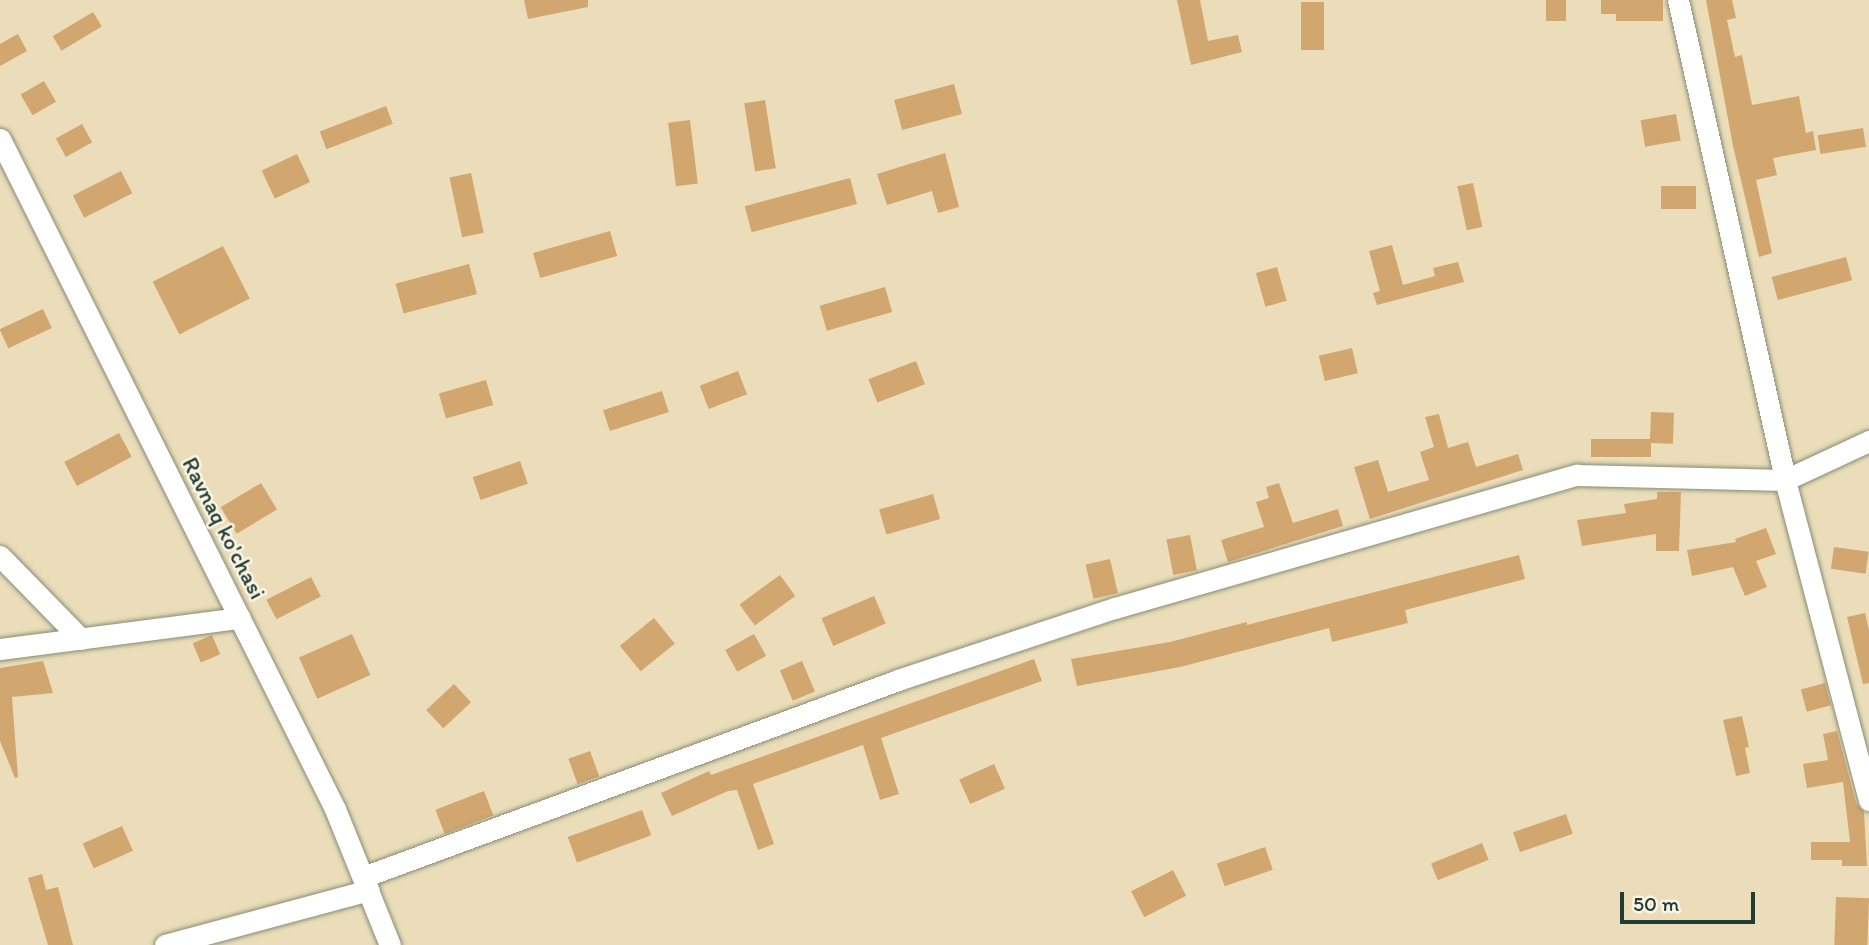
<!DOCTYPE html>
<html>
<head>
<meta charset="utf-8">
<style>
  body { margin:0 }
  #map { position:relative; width:1869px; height:945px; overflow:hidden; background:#ebddb9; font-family:Itim,sans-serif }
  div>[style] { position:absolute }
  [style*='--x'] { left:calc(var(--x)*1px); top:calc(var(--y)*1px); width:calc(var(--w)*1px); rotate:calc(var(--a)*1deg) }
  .building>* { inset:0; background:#d2a66f; transform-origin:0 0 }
  .roads { filter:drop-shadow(0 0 2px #858d76) drop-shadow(0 0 2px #858d76) }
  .minor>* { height:21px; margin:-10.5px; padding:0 10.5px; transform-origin:10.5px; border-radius:10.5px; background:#fff }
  span { translate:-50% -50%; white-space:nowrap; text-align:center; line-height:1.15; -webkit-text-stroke:5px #fcf5e5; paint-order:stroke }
  .street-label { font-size:23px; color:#1f3d34 }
  .scale { position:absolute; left:1620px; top:892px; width:135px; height:32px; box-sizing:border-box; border:4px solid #1f3d34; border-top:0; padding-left:9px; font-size:21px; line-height:24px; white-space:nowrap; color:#1f3d34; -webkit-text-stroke:5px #fcf5e5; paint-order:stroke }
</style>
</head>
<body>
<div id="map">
  <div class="building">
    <div style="clip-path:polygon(524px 0,588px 0,588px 7px,528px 19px)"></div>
    <div style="clip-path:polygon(1177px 0,1200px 0,1208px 41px,1238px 35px,1242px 52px,1191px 65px)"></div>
    <div style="left:1546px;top:0;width:20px;height:21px"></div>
    <div style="clip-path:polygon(1601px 0,1663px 0,1663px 21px,1616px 21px,1616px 14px,1601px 14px)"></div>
    <div style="clip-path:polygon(1706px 0,1732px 0,1736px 18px,1727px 20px,1735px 57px,1742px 55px,1752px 105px,1799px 96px,1806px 133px,1813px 131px,1816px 150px,1773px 158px,1777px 175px,1756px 180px,1772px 253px,1759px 257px,1733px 146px)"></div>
    <div style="left:1301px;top:2px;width:23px;height:48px"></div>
    <div style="left:93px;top:12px;width:17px;height:47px;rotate:59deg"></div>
    <div style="clip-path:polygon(18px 34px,27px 51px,0 66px,0 44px)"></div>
    <div style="left:44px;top:81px;width:24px;height:27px;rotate:60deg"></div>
    <div style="left:954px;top:84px;width:31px;height:62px;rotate:75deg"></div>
    <div style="left:765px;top:100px;width:69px;height:21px;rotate:81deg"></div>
    <div style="left:386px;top:106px;width:19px;height:71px;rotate:69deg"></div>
    <div style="left:1676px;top:114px;width:27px;height:36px;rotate:80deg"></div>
    <div style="left:690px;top:120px;width:64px;height:22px;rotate:83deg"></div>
    <div style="left:82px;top:124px;width:21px;height:30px;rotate:61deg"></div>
    <div style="left:1863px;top:128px;width:19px;height:46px;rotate:81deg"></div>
    <div style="clip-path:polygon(945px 153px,959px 207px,938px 213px,932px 191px,887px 205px,877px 174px)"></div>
    <div style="left:297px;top:154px;width:31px;height:39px;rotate:65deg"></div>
    <div style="left:121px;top:171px;width:25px;height:54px;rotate:63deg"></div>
    <div style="left:471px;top:173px;width:61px;height:22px;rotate:78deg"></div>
    <div style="left:850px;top:178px;width:27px;height:109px;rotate:75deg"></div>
    <div style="left:1473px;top:183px;width:45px;height:16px;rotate:78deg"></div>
    <div style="left:1661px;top:186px;width:35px;height:23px"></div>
    <div style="left:610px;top:231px;width:26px;height:80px;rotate:74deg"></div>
    <div style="clip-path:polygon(1392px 245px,1403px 285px,1435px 276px,1433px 268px,1458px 262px,1464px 282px,1377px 305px,1373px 293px,1380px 291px,1369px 251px)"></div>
    <div style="left:223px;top:246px;width:59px;height:79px;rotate:63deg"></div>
    <div style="left:1846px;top:257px;width:24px;height:77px;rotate:75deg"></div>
    <div style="left:469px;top:264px;width:31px;height:76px;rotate:75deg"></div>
    <div style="left:1277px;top:267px;width:35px;height:22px;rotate:74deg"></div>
    <div style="left:885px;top:287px;width:26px;height:68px;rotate:74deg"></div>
    <div style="left:43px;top:309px;width:21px;height:48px;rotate:65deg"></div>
    <div style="left:1352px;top:348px;width:26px;height:34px;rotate:77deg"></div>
    <div style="left:916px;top:361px;width:25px;height:51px;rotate:69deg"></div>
    <div style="left:738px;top:371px;width:25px;height:41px;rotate:69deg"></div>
    <div style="left:486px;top:380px;width:26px;height:49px;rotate:74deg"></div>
    <div style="left:662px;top:391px;width:22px;height:62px;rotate:72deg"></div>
    <div style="left:1651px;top:412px;width:23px;height:31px;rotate:2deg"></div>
    <div style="clip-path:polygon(1439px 414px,1448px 448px,1468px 442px,1476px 467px,1518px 454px,1523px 470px,1370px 519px,1354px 467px,1378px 460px,1388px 492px,1429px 480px,1420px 452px,1434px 447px,1425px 417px)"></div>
    <div style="left:119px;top:433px;width:27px;height:62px;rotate:62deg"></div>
    <div style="left:1651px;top:439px;width:18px;height:60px;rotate:90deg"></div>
    <div style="left:520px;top:461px;width:24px;height:50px;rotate:71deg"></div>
    <div style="left:261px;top:483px;width:31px;height:47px;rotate:59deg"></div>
    <div style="clip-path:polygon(1279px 483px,1293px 523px,1338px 509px,1343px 526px,1228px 562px,1221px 540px,1264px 527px,1256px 502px,1269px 498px,1266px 487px)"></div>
    <div style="clip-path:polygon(1657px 492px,1681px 492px,1679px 551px,1656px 551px,1656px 534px,1582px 546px,1577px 520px,1626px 513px,1624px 504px,1657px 499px)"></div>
    <div style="left:933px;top:494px;width:26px;height:56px;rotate:74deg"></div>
    <div style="clip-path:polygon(1766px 528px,1776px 554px,1756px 561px,1767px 587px,1745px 596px,1733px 567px,1692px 576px,1687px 550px,1736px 542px,1735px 539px)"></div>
    <div style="left:1190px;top:535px;width:36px;height:24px;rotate:79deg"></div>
    <div style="left:1834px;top:547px;width:35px;height:22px;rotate:8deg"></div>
    <div style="clip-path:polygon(1519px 555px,1525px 579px,1405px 610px,1408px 623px,1332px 642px,1329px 628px,1180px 667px,1077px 686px,1071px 659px,1170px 642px,1247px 622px,1247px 625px)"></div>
    <div style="left:1110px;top:559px;width:35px;height:25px;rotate:77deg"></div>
    <div style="left:780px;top:575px;width:26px;height:50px;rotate:54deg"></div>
    <div style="left:311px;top:577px;width:22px;height:50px;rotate:63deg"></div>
    <div style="left:874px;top:596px;width:30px;height:57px;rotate:67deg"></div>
    <div style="clip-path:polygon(1865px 613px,1869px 630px,1869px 683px,1863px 684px,1847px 617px)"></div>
    <div style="left:654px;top:618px;width:33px;height:44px;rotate:51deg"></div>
    <div style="left:352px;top:634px;width:45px;height:58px;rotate:66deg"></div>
    <div style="left:754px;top:634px;width:25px;height:33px;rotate:61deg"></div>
    <div style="left:212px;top:635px;width:21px;height:21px;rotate:67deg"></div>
    <div style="clip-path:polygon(1034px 659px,1042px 681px,881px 738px,899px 794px,880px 800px,863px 745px,753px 784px,774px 844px,758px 850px,737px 790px,728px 791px,672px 816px,661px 793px,709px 771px,711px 775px)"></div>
    <div style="clip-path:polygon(43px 661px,53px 693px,12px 697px,18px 777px,15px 778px,0 741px,0 668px)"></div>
    <div style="left:802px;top:661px;width:33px;height:24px;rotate:67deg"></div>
    <div style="left:1825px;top:683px;width:23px;height:25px;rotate:75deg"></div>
    <div style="left:454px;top:684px;width:25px;height:38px;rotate:47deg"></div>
    <div style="clip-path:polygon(1742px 716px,1749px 747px,1745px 748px,1750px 773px,1736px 776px,1723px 720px)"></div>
    <div style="clip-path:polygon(1837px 731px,1856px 803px,1864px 812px,1867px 866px,1842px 866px,1842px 860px,1811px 860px,1811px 842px,1850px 842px,1843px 782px,1807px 788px,1803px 764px,1828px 760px,1823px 734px)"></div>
    <div style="left:590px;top:751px;width:27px;height:23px;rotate:70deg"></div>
    <div style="left:994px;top:764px;width:27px;height:38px;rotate:66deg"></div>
    <div style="left:484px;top:791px;width:26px;height:52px;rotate:69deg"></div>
    <div style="left:642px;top:810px;width:27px;height:79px;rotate:70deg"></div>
    <div style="left:1566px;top:814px;width:21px;height:56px;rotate:71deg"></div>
    <div style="left:122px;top:826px;width:27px;height:43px;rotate:66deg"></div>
    <div style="left:1482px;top:843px;width:18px;height:55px;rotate:68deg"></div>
    <div style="left:1265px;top:847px;width:24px;height:51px;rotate:71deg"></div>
    <div style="left:1173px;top:870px;width:29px;height:47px;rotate:63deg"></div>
    <div style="clip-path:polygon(42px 874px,46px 890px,58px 887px,73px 945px,48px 945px,28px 878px)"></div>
    <div style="left:1836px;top:897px;width:33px;height:48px;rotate:2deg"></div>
  </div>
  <div class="roads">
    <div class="minor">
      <div style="--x:1678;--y:0;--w:492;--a:77.4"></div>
      <div style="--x:1785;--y:480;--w:331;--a:75.3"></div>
      <div style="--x:0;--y:139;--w:749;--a:63.43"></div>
      <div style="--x:335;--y:809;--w:147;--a:68"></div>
      <div style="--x:0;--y:556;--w:116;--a:45.7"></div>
      <div style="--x:0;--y:649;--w:242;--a:-7.4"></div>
      <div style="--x:363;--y:877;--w:570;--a:-20.21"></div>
      <div style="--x:898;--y:680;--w:229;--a:-18.4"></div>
      <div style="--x:1115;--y:608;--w:481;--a:-16.1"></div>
      <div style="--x:1577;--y:475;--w:208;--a:1.4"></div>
      <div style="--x:1785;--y:480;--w:93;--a:-24.9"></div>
      <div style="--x:165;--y:945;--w:211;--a:-15.1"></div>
    </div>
  </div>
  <div class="street-label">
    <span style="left:224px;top:528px;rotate:63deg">Ravnaq ko'chasi</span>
  </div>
  <div class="scale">50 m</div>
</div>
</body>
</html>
